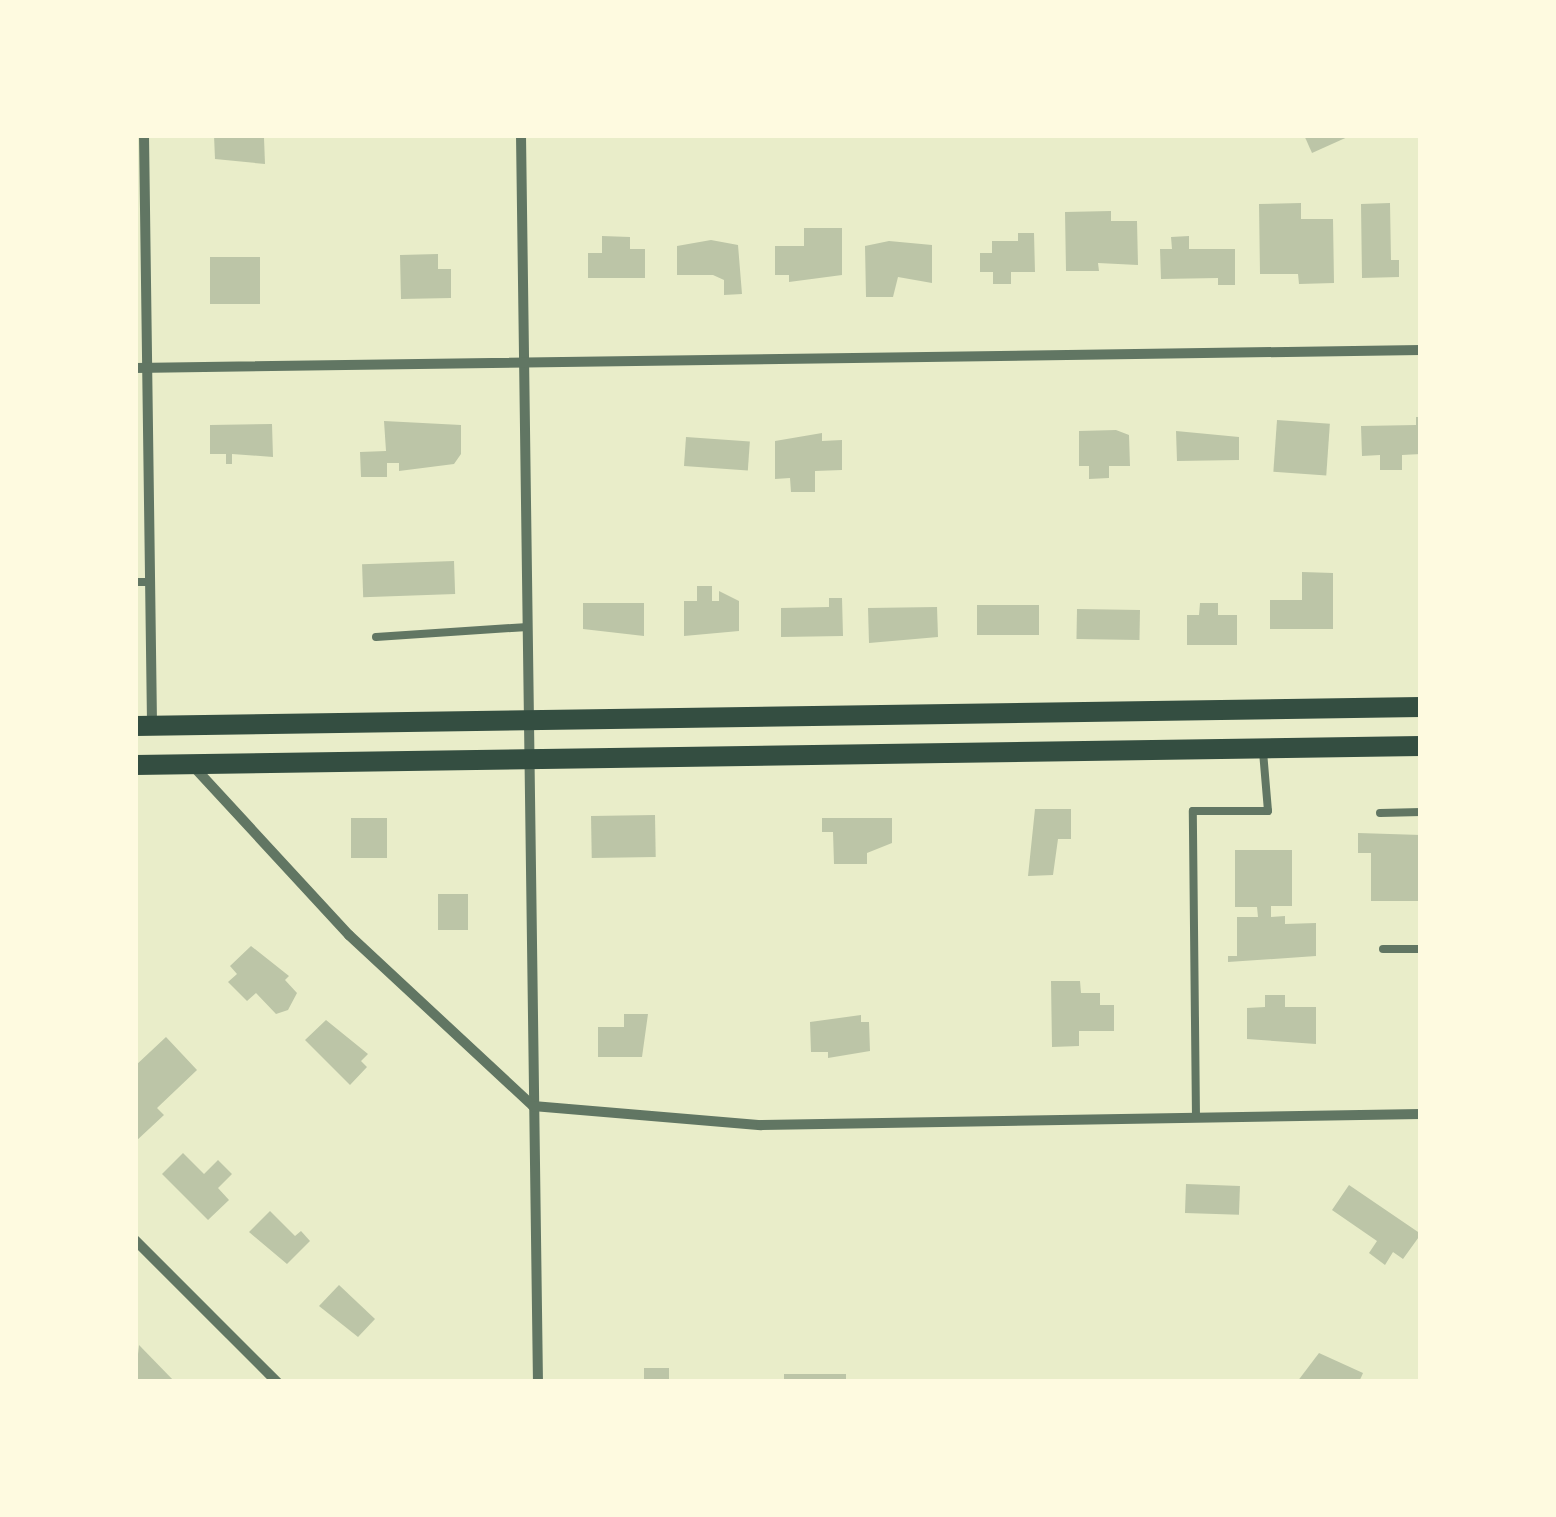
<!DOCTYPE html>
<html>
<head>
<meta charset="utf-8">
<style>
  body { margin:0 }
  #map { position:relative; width:1556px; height:1517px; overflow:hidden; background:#e9edc9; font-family:Ubuntu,sans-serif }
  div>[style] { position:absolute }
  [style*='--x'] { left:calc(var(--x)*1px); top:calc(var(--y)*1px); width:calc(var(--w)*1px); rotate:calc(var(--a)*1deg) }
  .building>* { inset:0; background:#bcc5a7; transform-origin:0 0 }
  .service>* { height:8px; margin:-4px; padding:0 4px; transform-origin:4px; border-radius:4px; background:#617663 }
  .minor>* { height:10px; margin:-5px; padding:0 5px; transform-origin:5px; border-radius:5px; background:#617663 }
  .secondary>* { height:20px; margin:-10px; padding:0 10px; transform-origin:10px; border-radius:10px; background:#344e41 }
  span { translate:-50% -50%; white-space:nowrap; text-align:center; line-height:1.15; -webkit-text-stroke:10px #fefae0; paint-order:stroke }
  .frame { position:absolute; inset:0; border:138px solid #fefae0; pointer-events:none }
</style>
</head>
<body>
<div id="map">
  <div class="building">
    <div style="clip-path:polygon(214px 135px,264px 138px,265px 164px,215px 159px)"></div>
    <div style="clip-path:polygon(1304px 135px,1352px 135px,1312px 153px)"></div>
    <div style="clip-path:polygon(1301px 203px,1301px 219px,1333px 219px,1334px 283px,1299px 284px,1298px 274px,1260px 274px,1259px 204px)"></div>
    <div style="clip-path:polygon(1390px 203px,1391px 260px,1399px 260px,1399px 277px,1362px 278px,1361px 204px)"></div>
    <div style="clip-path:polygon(1111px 211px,1111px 221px,1137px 221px,1138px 265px,1098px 263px,1099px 271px,1066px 271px,1065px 212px)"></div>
    <div style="clip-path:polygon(804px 228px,842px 228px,842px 275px,789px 282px,789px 275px,775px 275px,775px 246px,804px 246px)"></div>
    <div style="clip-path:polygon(1018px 233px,1034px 233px,1035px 272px,1011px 272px,1011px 284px,993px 284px,993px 272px,980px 272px,980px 253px,992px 253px,992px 241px,1018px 241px)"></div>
    <div style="clip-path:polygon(602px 236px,630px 237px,630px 249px,645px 249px,645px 278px,588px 278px,588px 253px,602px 253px)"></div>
    <div style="clip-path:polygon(1189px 236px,1189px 249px,1235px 249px,1235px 285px,1218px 285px,1218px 278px,1161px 279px,1160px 249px,1172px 249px,1171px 237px)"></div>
    <div style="clip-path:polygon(711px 240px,738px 245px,742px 294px,724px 295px,724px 280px,713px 275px,677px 275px,677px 246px)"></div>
    <div style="clip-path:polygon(889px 241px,932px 245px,932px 283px,898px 277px,893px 297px,866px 297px,865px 246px)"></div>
    <div style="clip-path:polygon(438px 254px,438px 269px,451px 269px,451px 298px,401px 299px,400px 255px)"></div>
    <div style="left:210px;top:257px;width:50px;height:47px"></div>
    <div style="clip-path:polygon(1416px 417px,1421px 417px,1421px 454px,1402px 455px,1402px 470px,1380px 470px,1380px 455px,1362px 456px,1361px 426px,1416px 425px)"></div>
    <div style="left:1277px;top:420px;width:53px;height:52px;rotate:4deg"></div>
    <div style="clip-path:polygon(384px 421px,461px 425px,461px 454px,454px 464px,399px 471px,399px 463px,387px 463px,387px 477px,361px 477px,360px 452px,386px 451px)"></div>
    <div style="clip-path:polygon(272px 424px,273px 457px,232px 454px,232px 464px,226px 464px,226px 454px,210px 454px,210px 425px)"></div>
    <div style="clip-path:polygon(1116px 430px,1129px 435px,1130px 466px,1109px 466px,1109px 478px,1089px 479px,1089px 466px,1079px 466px,1079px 431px)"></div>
    <div style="clip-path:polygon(1176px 431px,1239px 437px,1239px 460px,1177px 461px)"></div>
    <div style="clip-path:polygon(822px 433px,822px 441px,842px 440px,842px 470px,815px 471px,815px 492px,791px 492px,790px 478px,775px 479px,775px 441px)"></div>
    <div style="left:686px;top:437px;width:64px;height:29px;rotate:4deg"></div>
    <div style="left:454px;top:561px;width:33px;height:92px;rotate:88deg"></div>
    <div style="clip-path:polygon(1302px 572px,1333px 573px,1333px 629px,1270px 629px,1270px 600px,1302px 600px)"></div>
    <div style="clip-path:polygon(697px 586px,712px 586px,712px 601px,719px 601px,719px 591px,739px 601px,739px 631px,684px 636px,684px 601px,697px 601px)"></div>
    <div style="clip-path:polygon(829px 598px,842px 598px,843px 636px,781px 637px,781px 608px,829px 607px)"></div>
    <div style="clip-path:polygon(583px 603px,644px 603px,644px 636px,583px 629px)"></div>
    <div style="clip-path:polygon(1200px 603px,1218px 603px,1218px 615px,1237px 615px,1237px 645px,1187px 645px,1187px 615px,1199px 615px)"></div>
    <div style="left:977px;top:605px;width:62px;height:30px"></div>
    <div style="clip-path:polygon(937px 607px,938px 637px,869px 643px,868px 608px)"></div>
    <div style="left:1077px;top:609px;width:63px;height:30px;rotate:1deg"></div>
    <div style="clip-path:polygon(1035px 809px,1071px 809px,1071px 839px,1058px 839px,1053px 875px,1028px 876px)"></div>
    <div style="left:655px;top:815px;width:42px;height:64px;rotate:89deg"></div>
    <div style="left:387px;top:818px;width:40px;height:36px;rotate:90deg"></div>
    <div style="clip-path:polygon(822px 818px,892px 818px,892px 843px,867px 853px,867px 864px,834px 864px,833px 832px,822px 832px)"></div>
    <div style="clip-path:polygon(1358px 833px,1421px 835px,1421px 901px,1371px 901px,1371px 853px,1358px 853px)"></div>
    <div style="clip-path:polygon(1235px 850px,1292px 850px,1292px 906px,1271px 906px,1271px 917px,1285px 916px,1285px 924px,1316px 923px,1316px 956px,1228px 962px,1228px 956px,1237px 956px,1237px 917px,1258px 917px,1257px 907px,1235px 907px)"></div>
    <div style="left:438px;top:894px;width:30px;height:36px"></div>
    <div style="clip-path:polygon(251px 946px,289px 976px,285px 980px,297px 993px,288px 1010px,276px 1014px,256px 993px,247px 1001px,228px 982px,237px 974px,230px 966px)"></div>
    <div style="clip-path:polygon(1051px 981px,1080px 981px,1081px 993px,1100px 993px,1100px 1005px,1114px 1005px,1114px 1031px,1079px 1031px,1079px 1046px,1052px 1047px)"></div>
    <div style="clip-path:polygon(1265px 995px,1285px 995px,1285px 1007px,1316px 1007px,1316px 1044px,1247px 1039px,1247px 1008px,1265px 1007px)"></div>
    <div style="clip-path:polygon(624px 1014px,648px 1014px,642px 1057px,598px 1057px,598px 1027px,624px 1027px)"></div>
    <div style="clip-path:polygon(861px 1015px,861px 1022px,869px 1022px,870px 1051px,828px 1058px,828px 1052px,811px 1052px,810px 1022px)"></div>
    <div style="clip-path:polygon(326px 1020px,368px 1054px,361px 1061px,367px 1067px,350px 1085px,305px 1040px)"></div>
    <div style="clip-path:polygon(166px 1037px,197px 1070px,157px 1108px,164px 1115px,135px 1142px,135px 1066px)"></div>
    <div style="clip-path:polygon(183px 1153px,204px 1174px,218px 1160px,232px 1174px,218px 1188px,229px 1200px,208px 1220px,162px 1174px)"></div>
    <div style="left:1186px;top:1184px;width:54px;height:29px;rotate:2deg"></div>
    <div style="clip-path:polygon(1349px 1185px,1421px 1234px,1403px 1259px,1393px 1252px,1385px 1265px,1369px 1253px,1377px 1241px,1332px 1210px)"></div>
    <div style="clip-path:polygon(270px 1211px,295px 1236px,301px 1231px,310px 1241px,287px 1264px,249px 1232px)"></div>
    <div style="clip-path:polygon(339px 1285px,375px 1319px,358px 1337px,319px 1306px)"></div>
    <div style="clip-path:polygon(139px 1345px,175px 1382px,135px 1382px)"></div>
    <div style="clip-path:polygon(1319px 1353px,1363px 1373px,1359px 1382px,1297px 1382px)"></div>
    <div style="left:644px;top:1368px;width:25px;height:14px"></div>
    <div style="left:846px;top:1374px;width:8px;height:62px;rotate:90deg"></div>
  </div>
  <div class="service">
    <div style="--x:135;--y:582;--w:14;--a:0"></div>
    <div style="--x:376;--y:637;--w:152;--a:-3.8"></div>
    <div style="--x:1380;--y:813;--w:41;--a:-1.4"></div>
    <div style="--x:1383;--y:949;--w:38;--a:0"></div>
    <div style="--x:1196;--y:1118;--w:307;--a:-90.6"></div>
    <div style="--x:1193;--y:811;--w:75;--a:0"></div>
    <div style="--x:1268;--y:811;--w:59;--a:-94.8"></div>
  </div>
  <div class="minor">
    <div style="--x:144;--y:135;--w:591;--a:89.22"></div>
    <div style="--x:521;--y:135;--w:1247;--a:89.22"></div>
    <div style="--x:135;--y:368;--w:1286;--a:-0.8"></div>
    <div style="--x:194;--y:767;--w:229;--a:47.3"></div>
    <div style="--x:349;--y:935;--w:251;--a:42.9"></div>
    <div style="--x:533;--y:1106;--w:229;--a:4.8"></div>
    <div style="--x:761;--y:1125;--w:660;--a:-0.95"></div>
    <div style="--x:135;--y:1240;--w:201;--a:45"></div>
  </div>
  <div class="secondary">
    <div style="--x:135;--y:726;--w:1286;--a:-0.85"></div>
    <div style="--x:135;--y:765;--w:1286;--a:-0.85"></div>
  </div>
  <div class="frame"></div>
</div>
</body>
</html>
